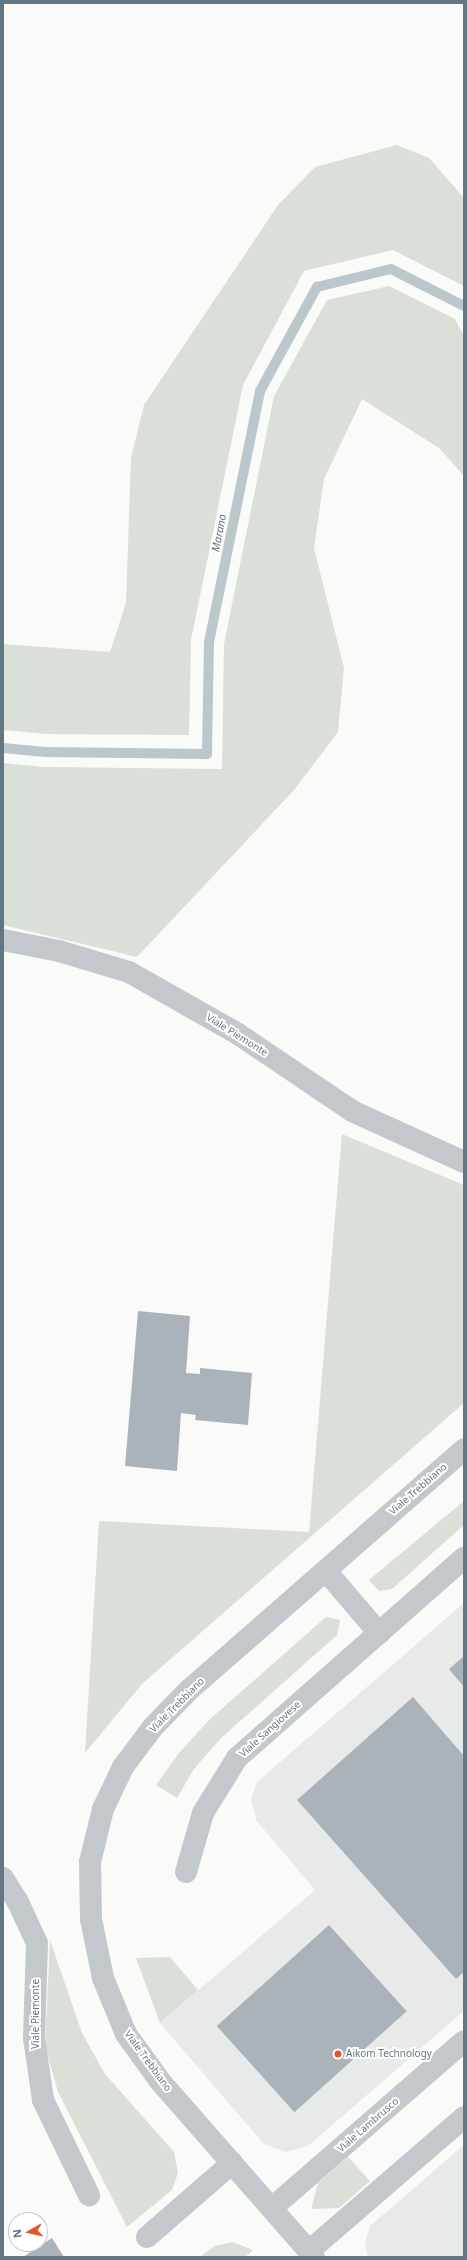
<!DOCTYPE html>
<html>
<head>
<meta charset="utf-8">
<style>
  body { margin:0 }
  #map { position:relative; width:467px; height:2260px; overflow:hidden; background:#fafaf8; font-family:"Noto Sans",sans-serif }
  div>[style] { position:absolute }
  [style*='--x'] { left:calc(var(--x)*1px); top:calc(var(--y)*1px); width:calc(var(--w)*1px); rotate:calc(var(--a)*1deg) }
  .built>* { inset:0; background:#e8e9e9 }
  .green>* { inset:0; background:#dadfd7 }
  .stream>* { height:10px; margin:-5px; padding:0 5px; transform-origin:5px; border-radius:5px; background:#bbc7cb }
  .building>* { inset:0; background:#aab3b9; transform-origin:0 0 }
  .minor>* { height:22px; margin:-11px; padding:0 11px; transform-origin:11px; border-radius:11px; background:#c3c8cc }
  .dots>* { width:11px; height:11px; translate:-50% -50%; box-sizing:border-box; border:2px solid #fff; border-radius:50% }
  span { translate:-50% -50%; white-space:nowrap; text-align:center; line-height:1.15; -webkit-text-stroke:4px #fff; paint-order:stroke }
  .street-label { font-size:10px; color:#657683 }
  .poi-label { font-size:10px; color:#657683 }
  .left { translate:0 -50%; text-align:left }
  .water-label { font-size:11px; color:#60757c; font-style:italic }
  .frame { position:absolute; inset:0; border:4px solid #657683; pointer-events:none }
  .north { position:absolute; left:8px; top:2212px; width:40px; height:40px; box-sizing:border-box; background:#fff; border:1px solid #c1c8cd; border-radius:50%; rotate:262deg; font-size:11px; font-weight:700; line-height:16px; text-align:center; color:#657683 }
  .north::after { content:''; display:block; margin:auto; width:14px; height:18px; background:#e4572e; clip-path:polygon(50% 0,100% 100%,50% 72%,0 100%) }
</style>
</head>
<body>
<div id="map">
  <div class="built">
    <div style="clip-path:polygon(464px 1603px,464px 2011px,308px 2146px,285px 2152px,264px 2144px,160px 2023px,315px 1890px,256px 1820px,251px 1799px,257px 1782px)"></div>
    <div style="clip-path:polygon(464px 2145px,464px 2257px,368px 2257px,365px 2243px,370px 2226px)"></div>
  </div>
  <div class="green">
    <div style="clip-path:polygon(397px 145px,429px 158px,464px 198px,464px 286px,393px 250px,304px 271px,243px 385px,191px 640px,189px 735px,46px 734px,3px 730px,3px 644px,110px 652px,126px 603px,131px 458px,144px 405px,278px 205px,315px 167px)"></div>
    <div style="clip-path:polygon(389px 286px,455px 319px,464px 336px,464px 476px,439px 448px,362px 399px,324px 479px,314px 548px,344px 668px,338px 732px,294px 790px,137px 957px,3px 925px,3px 763px,44px 767px,222px 769px,224px 644px,274px 396px,327px 300px)"></div>
    <div style="clip-path:polygon(342px 1134px,464px 1185px,464px 1403px,142px 1684px,85px 1753px,99px 1521px,309px 1532px)"></div>
    <div style="clip-path:polygon(464px 1501px,464px 1525px,392px 1589px,379px 1591px,369px 1580px)"></div>
    <div style="clip-path:polygon(326px 1617px,340px 1620px,337px 1635px,221px 1738px,194px 1769px,177px 1798px,156px 1785px,179px 1753px,209px 1720px)"></div>
    <div style="clip-path:polygon(50px 1940px,82px 2033px,105px 2074px,174px 2152px,178px 2173px,172px 2190px,127px 2227px,58px 2092px,45px 2046px)"></div>
    <div style="clip-path:polygon(170px 1957px,198px 1990px,160px 2023px,136px 1958px)"></div>
    <div style="clip-path:polygon(348px 2157px,370px 2181px,339px 2208px,311px 2209px,318px 2183px)"></div>
    <div style="clip-path:polygon(233px 2242px,253px 2250px,245px 2257px,200px 2257px,214px 2246px)"></div>
  </div>
  <div class="stream">
    <div style="--x:3;--y:748;--w:42;--a:5.4"></div>
    <div style="--x:45;--y:752;--w:162;--a:0.7"></div>
    <div style="--x:207;--y:754;--w:112;--a:-89"></div>
    <div style="--x:209;--y:642;--w:256;--a:-78.5"></div>
    <div style="--x:260;--y:391;--w:119;--a:-61.3"></div>
    <div style="--x:317;--y:287;--w:76;--a:-13.7"></div>
    <div style="--x:391;--y:269;--w:82;--a:26.9"></div>
  </div>
  <div class="building">
    <div style="clip-path:polygon(138px 1311px,190px 1316px,186px 1373px,200px 1374px,200px 1368px,252px 1373px,248px 1425px,195px 1420px,196px 1415px,181px 1413px,177px 1471px,125px 1466px)"></div>
    <div style="clip-path:polygon(464px 1656px,464px 1687px,449px 1669px)"></div>
    <div style="clip-path:polygon(413px 1697px,464px 1756px,464px 1972px,456px 1979px,297px 1800px)"></div>
    <div style="left:329px;top:1925px;width:116px;height:151px;rotate:48deg"></div>
    <div style="clip-path:polygon(52px 2238px,64px 2257px,23px 2257px)"></div>
  </div>
  <div class="minor">
    <div style="--x:3;--y:940;--w:57;--a:11.1"></div>
    <div style="--x:59;--y:951;--w:73;--a:16.7"></div>
    <div style="--x:129;--y:972;--w:125;--a:29.6"></div>
    <div style="--x:238;--y:1034;--w:138;--a:34"></div>
    <div style="--x:352;--y:1111;--w:123;--a:24.5"></div>
    <div style="--x:326;--y:1571;--w:82;--a:49.5"></div>
    <div style="--x:186;--y:1872;--w:61;--a:-73.9"></div>
    <div style="--x:203;--y:1813;--w:65;--a:-58.3"></div>
    <div style="--x:237;--y:1758;--w:303;--a:-41.4"></div>
    <div style="--x:3;--y:1878;--w:26;--a:58"></div>
    <div style="--x:17;--y:1900;--w:47;--a:65.1"></div>
    <div style="--x:37;--y:1943;--w:95;--a:91.8"></div>
    <div style="--x:34;--y:2038;--w:63;--a:81.7"></div>
    <div style="--x:43;--y:2100;--w:106;--a:64.2"></div>
    <div style="--x:272;--y:2208;--w:254;--a:-41"></div>
    <div style="--x:147;--y:2237;--w:113;--a:-41"></div>
    <div style="--x:309;--y:2251;--w:205;--a:-40.8"></div>
    <div style="--x:314;--y:2257;--w:234;--a:-131.2"></div>
    <div style="--x:160;--y:2081;--w:58;--a:-125.9"></div>
    <div style="--x:126;--y:2034;--w:61;--a:-112.3"></div>
    <div style="--x:103;--y:1978;--w:60;--a:-101.5"></div>
    <div style="--x:91;--y:1919;--w:57;--a:-91"></div>
    <div style="--x:90;--y:1862;--w:55;--a:-76.2"></div>
    <div style="--x:103;--y:1809;--w:47;--a:-64.5"></div>
    <div style="--x:123;--y:1767;--w:50;--a:-53.1"></div>
    <div style="--x:153;--y:1727;--w:52;--a:-45.8"></div>
    <div style="--x:189;--y:1690;--w:366;--a:-41.2"></div>
  </div>
  <div class="dots">
    <div style="left:338px;top:2054px;background:#e4572e"></div>
  </div>
  <div class="street-label">
    <span style="left:237px;top:1035px;rotate:32deg">Viale Piemonte</span>
    <span style="left:418px;top:1489px;rotate:-41deg">Viale Trebbiano</span>
    <span style="left:177px;top:1705px;rotate:-45deg">Viale Trebbiano</span>
    <span style="left:270px;top:1729px;rotate:-42deg">Viale Sangiovese</span>
    <span style="left:36px;top:2014px;rotate:-90deg">Viale Piemonte</span>
    <span style="left:148px;top:2061px;rotate:54deg">Viale Trebbiano</span>
    <span style="left:368px;top:2125px;rotate:-41deg">Viale Lambrusco</span>
  </div>
  <div class="poi-label">
    <span class="left" style="left:346px;top:2054px">Aikom Technology</span>
  </div>
  <div class="water-label">
    <span style="left:219px;top:533px;rotate:-79deg">Marano</span>
  </div>
  <div class="frame"></div>
  <div class="north">N</div>
</div>
</body>
</html>
